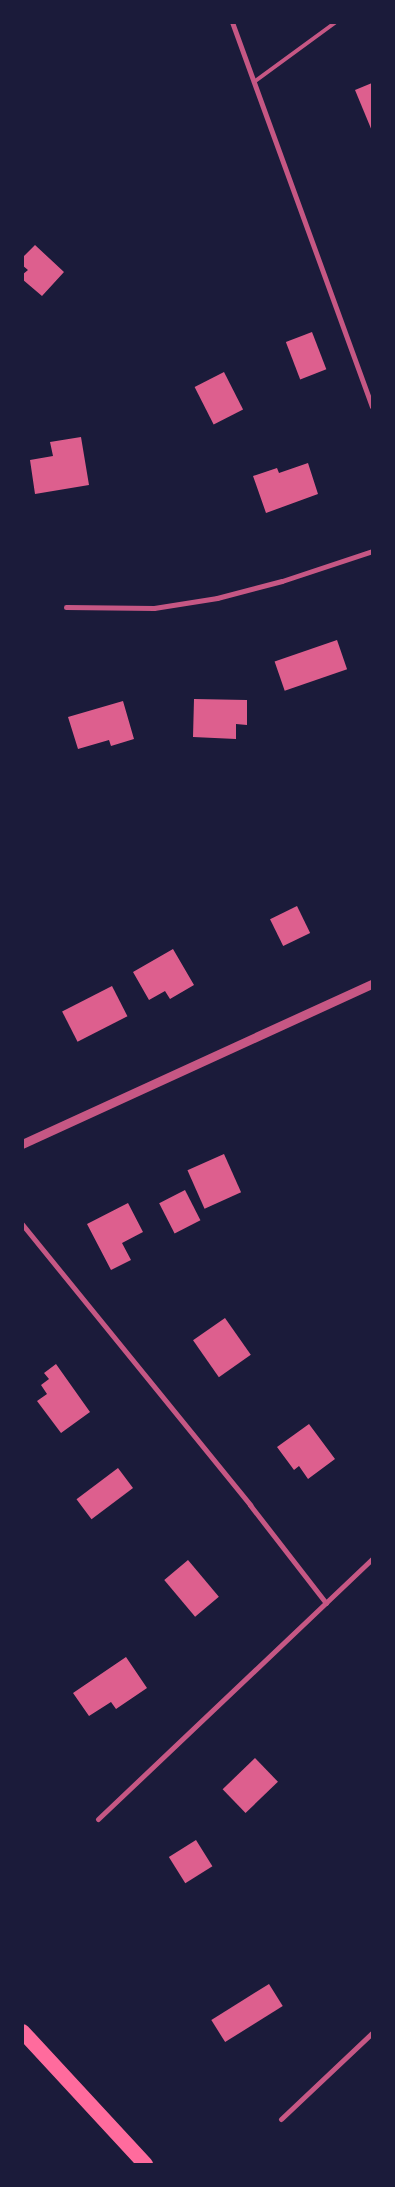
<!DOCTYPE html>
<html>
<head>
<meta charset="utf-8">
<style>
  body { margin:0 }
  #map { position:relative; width:395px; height:2187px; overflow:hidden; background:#1b1b3a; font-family:Roboto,sans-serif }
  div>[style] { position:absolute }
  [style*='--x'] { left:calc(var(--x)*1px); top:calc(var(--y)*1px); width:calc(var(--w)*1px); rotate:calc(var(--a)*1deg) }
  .building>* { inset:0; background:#dd5f8e; transform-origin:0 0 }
  .service>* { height:4px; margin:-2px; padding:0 2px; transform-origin:2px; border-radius:2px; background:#c65784 }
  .minor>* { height:5px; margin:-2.5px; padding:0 2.5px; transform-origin:2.5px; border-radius:2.5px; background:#c65784 }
  .tertiary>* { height:9px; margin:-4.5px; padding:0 4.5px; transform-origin:4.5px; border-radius:4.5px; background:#c65784 }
  .motorway>* { height:15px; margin:-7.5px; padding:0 7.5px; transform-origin:7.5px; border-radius:7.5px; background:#ff6b9d }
  span { translate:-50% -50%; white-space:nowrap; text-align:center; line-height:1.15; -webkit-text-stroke:4.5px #1b1b3a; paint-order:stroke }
  .frame { position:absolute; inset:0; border:24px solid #1b1b3a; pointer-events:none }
</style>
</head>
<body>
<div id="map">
  <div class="building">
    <div style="clip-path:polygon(372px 83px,372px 131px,355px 90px)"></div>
    <div style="clip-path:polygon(35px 245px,64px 272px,42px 296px,22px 279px,22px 275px,28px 270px,22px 265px,22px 258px)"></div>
    <div style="left:312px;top:332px;width:40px;height:28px;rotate:69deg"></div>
    <div style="left:224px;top:372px;width:42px;height:33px;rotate:63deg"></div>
    <div style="clip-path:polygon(81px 437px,89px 485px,35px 494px,30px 460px,53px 456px,50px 442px)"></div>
    <div style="clip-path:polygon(308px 463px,318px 494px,266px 513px,253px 476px,277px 468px,279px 473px)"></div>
    <div style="left:337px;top:640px;width:31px;height:66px;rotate:71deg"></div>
    <div style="clip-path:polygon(194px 699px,247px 700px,247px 725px,236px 724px,236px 739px,193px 737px)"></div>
    <div style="clip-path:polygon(123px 701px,134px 739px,111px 746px,109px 740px,78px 749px,68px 717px)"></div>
    <div style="left:297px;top:906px;width:30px;height:30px;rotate:64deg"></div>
    <div style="clip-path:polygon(173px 949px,194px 985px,170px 999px,165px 991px,149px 1000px,133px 972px)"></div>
    <div style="left:112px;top:986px;width:34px;height:56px;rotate:63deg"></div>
    <div style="left:224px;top:1154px;width:42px;height:40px;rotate:66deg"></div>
    <div style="left:185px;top:1190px;width:34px;height:29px;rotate:63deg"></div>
    <div style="clip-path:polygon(128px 1203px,143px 1232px,122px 1243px,131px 1260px,111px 1270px,87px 1224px)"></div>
    <div style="left:225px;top:1318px;width:45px;height:39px;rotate:55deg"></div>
    <div style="clip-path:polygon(56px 1364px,90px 1412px,61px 1433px,37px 1401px,47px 1394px,41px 1385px,49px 1379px,44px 1373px)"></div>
    <div style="clip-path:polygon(309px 1424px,335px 1459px,308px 1479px,299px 1466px,294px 1470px,277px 1447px)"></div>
    <div style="left:118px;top:1468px;width:25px;height:52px;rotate:53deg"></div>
    <div style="left:188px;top:1560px;width:48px;height:31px;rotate:50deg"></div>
    <div style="clip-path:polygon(126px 1657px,147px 1688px,116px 1709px,111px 1702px,89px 1716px,73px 1693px)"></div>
    <div style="left:255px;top:1758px;width:33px;height:45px;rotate:46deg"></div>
    <div style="left:196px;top:1840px;width:31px;height:32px;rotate:58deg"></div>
    <div style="left:269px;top:1984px;width:26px;height:68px;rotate:58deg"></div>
  </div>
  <div class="service">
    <div style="--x:254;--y:82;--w:102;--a:-36.2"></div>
  </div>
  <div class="minor">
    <div style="--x:232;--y:22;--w:409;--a:70"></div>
    <div style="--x:66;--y:607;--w:88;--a:0.7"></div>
    <div style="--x:154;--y:608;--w:64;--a:-9"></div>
    <div style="--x:217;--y:598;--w:67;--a:-14.7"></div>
    <div style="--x:282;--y:581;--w:95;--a:-18.4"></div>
    <div style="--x:22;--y:1224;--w:362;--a:50.9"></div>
    <div style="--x:250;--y:1505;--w:124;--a:52.2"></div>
    <div style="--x:98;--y:1819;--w:378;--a:-43.5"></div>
    <div style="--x:281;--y:2119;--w:125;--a:-43.4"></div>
  </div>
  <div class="tertiary">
    <div style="--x:22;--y:1144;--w:385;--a:-24.6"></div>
  </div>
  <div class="motorway">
    <div style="--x:22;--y:2031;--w:181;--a:47.2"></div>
  </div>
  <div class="frame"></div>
</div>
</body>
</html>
